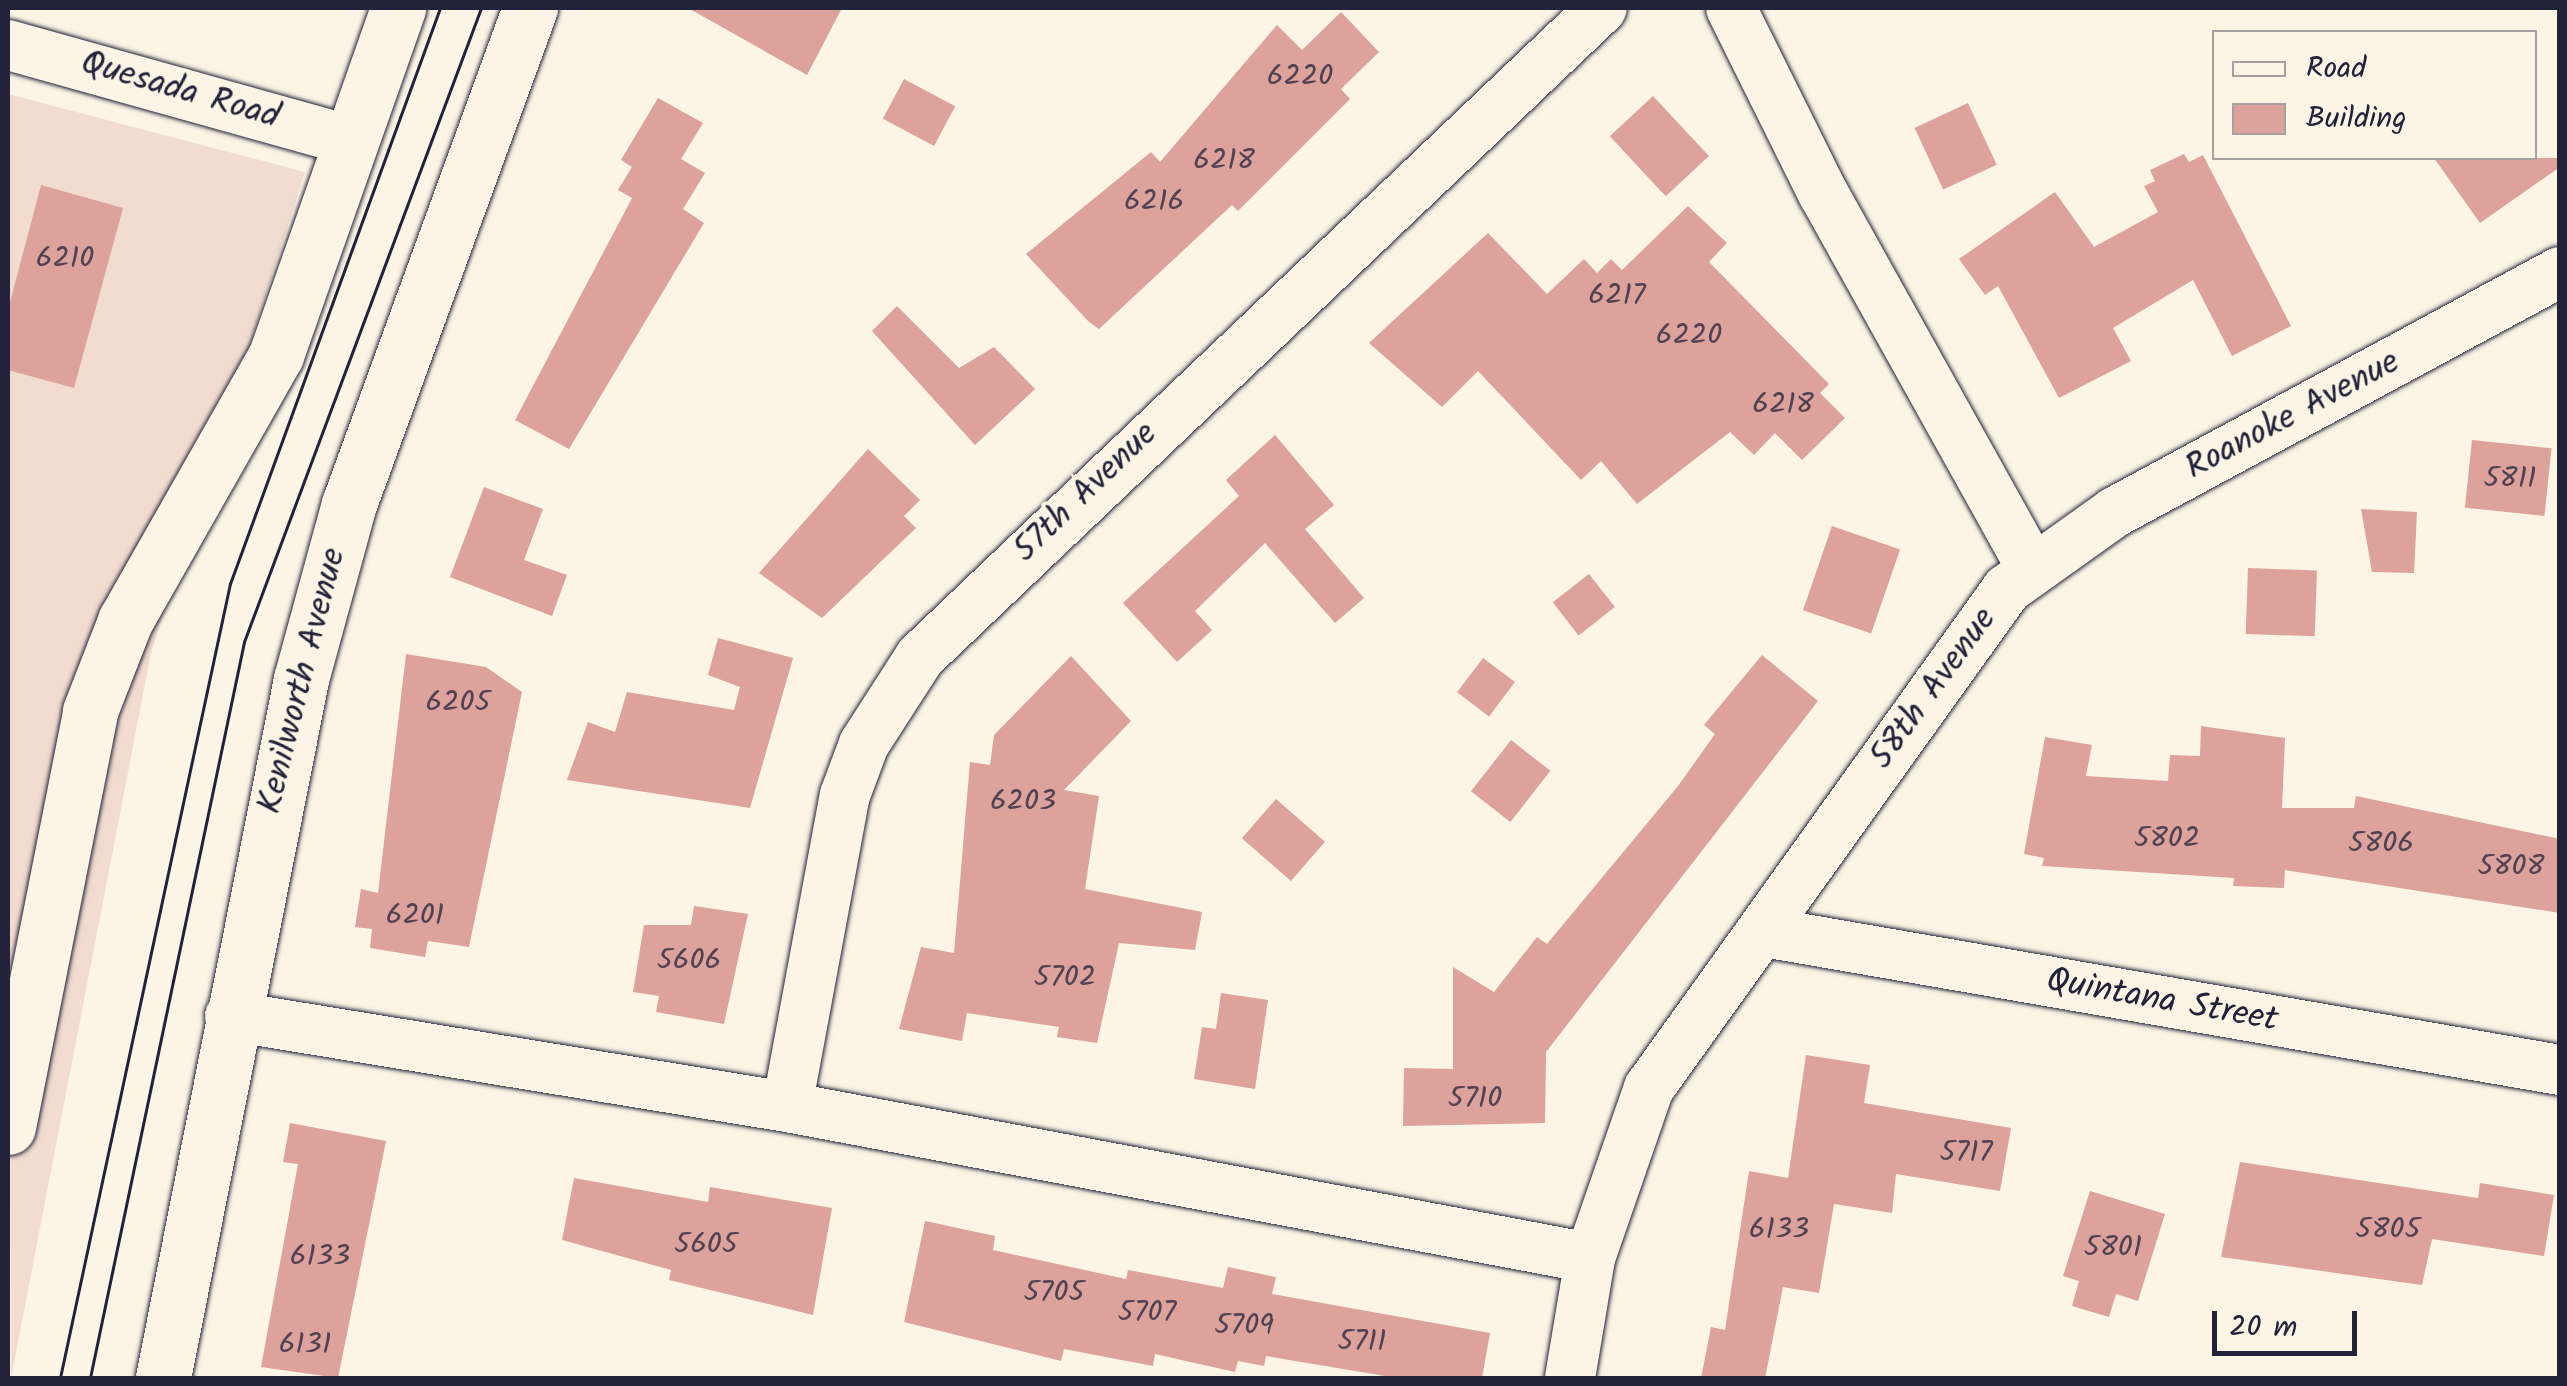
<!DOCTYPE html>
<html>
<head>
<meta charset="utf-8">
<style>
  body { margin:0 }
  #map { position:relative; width:2567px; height:1386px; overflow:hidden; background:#fcf5e5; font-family:Kalam,sans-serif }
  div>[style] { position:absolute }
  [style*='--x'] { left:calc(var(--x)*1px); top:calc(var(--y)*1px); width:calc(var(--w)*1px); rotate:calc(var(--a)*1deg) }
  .built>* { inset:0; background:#f2dccf }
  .building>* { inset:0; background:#dca29b; transform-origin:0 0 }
  .roads { filter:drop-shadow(0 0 2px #22223b) drop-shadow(0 0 2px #22223b) }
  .street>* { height:50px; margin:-25px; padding:0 25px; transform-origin:25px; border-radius:25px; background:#fcf5e5 }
  .primary>* { height:55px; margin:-27.5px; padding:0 27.5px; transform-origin:27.5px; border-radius:27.5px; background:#fcf5e5 }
  .tram>* { height:2.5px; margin:-1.25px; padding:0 1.25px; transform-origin:1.25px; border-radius:1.25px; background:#22223b }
  span { translate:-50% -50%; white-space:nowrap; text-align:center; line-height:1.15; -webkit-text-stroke:8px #fcf5e5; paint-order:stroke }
  .number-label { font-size:30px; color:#504253 }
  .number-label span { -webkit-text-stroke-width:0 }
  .street-label { font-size:35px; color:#22223b }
  .frame { position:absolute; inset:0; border:10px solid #22223b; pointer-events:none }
  .legend { position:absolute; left:2212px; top:30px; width:325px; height:130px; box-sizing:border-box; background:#fcf5e5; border:2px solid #a5a1a1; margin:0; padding:12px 18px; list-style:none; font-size:30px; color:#22223b }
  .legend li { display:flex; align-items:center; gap:20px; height:50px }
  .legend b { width:50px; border:2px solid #a5a1a1 }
  .scale { position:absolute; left:2212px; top:1311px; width:145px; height:45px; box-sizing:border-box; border:5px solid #22223b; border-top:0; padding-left:12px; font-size:30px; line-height:35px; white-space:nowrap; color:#22223b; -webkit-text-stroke:8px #fcf5e5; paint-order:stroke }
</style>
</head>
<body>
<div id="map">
  <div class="built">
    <div style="clip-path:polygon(8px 94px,305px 172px,151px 653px,11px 1378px)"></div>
  </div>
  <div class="building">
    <div style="clip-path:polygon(688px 8px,842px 8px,807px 75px)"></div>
    <div style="clip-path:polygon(1341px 12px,1379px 52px,1341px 89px,1350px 99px,1238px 211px,1232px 205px,1099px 329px,1089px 322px,1026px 254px,1151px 152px,1160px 162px,1277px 25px,1302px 50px)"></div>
    <div style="left:904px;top:79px;width:58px;height:45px;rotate:28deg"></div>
    <div style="left:1653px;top:96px;width:82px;height:59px;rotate:47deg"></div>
    <div style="clip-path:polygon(658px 98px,703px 123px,681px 159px,705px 173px,683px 209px,704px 223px,569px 449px,515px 420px,632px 198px,618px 190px,632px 167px,621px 160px)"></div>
    <div style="left:1968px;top:103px;width:68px;height:59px;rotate:65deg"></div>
    <div style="clip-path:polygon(2184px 154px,2189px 162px,2203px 155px,2291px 326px,2232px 356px,2193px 280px,2113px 328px,2131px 361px,2059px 398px,1998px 286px,1985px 295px,1959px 259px,2055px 192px,2094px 247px,2158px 212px,2144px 186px,2155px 181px,2150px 170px)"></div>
    <div style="clip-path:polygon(2434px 158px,2560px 158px,2560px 167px,2480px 223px)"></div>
    <div style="clip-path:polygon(41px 185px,123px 208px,74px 388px,8px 370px,8px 310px)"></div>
    <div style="clip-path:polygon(1688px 206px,1727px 243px,1709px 262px,1829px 384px,1820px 393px,1845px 418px,1802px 460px,1775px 433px,1754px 455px,1730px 432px,1637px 504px,1601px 461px,1581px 480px,1478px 371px,1442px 407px,1369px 343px,1488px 233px,1547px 294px,1584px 259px,1597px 273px,1611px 259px,1622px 270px)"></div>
    <div style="clip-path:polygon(897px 306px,959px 368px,994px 347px,1035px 389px,975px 445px,872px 331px)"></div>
    <div style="clip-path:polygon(1275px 435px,1334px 505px,1305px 529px,1364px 598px,1335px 623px,1265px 543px,1195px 611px,1212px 630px,1177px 662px,1123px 603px,1239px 496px,1226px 480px)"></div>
    <div style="left:2472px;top:440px;width:80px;height:68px;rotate:6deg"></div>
    <div style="clip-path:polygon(868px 449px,920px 500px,904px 516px,916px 528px,822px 618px,759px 573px)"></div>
    <div style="clip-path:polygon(484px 487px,543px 509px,524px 560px,567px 575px,552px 616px,450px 577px)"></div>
    <div style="clip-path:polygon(2361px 509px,2417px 512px,2414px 573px,2372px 572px)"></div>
    <div style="left:1832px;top:526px;width:72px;height:89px;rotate:19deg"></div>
    <div style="left:2248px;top:568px;width:69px;height:66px;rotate:2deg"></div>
    <div style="left:1589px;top:574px;width:42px;height:46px;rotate:52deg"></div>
    <div style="clip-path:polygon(718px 638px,793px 658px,750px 808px,567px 780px,588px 722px,615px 732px,627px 692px,734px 710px,740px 687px,708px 675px)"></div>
    <div style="clip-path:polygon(406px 654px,486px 667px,522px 692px,469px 947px,428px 941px,425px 957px,370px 948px,372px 929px,355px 927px,361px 889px,378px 893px)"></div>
    <div style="clip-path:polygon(1762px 655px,1818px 701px,1546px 1052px,1545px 1123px,1403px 1126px,1404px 1068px,1453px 1069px,1453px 967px,1494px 992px,1537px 937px,1547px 944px,1678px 786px,1715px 734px,1704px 725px)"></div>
    <div style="clip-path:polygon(1071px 656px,1131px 721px,1064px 790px,1099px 796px,1085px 889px,1202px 912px,1195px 950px,1119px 943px,1097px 1043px,1057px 1037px,1059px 1027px,967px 1013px,962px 1041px,899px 1029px,921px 947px,954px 953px,970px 762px,990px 765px,994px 735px)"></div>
    <div style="left:1483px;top:658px;width:40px;height:43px;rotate:37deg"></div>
    <div style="clip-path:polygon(2201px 726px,2285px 738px,2282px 808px,2354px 808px,2356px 796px,2560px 839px,2560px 913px,2285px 870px,2284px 888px,2233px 886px,2234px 878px,2042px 866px,2044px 858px,2024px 854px,2045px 737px,2092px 745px,2086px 776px,2168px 781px,2170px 755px,2200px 756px)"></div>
    <div style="left:1511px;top:740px;width:50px;height:65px;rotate:38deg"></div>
    <div style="left:1276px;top:799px;width:65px;height:52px;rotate:41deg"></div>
    <div style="clip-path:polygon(694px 906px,748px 914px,724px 1024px,656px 1012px,659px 996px,633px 992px,644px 925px,691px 925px)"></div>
    <div style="clip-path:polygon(1221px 993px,1268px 1000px,1255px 1089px,1194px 1079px,1202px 1027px,1216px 1029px)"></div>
    <div style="clip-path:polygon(1806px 1055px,1870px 1065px,1864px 1103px,2011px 1128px,2000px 1191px,1896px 1174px,1892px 1213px,1834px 1204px,1819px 1293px,1783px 1287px,1765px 1378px,1701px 1378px,1711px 1327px,1725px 1330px,1749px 1171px,1788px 1178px)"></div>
    <div style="clip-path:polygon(290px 1123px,386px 1141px,338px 1378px,261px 1367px,298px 1164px,283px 1162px)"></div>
    <div style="clip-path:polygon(2240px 1162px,2478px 1198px,2480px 1183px,2554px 1195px,2544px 1256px,2432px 1239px,2422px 1285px,2221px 1257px)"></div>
    <div style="clip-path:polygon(574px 1178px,708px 1202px,710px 1187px,832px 1208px,813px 1315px,669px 1280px,671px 1270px,562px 1240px)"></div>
    <div style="clip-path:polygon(2090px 1191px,2165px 1214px,2138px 1301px,2116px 1294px,2109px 1317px,2072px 1306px,2079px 1281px,2063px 1276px)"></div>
    <div style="clip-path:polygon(925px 1221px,995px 1236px,993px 1250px,1126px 1279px,1128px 1270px,1223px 1288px,1228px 1267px,1276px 1277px,1272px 1294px,1490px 1333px,1482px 1378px,1397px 1378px,1266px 1356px,1264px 1366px,1238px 1361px,1235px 1372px,1155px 1354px,1153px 1366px,1064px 1349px,1061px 1361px,904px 1322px)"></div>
  </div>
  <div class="roads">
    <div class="street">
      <div style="--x:1731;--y:8;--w:207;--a:63.6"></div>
      <div style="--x:1823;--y:193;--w:429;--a:60.9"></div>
      <div style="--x:8;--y:45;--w:357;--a:15.6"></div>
      <div style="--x:1764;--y:932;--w:808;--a:9.84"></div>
      <div style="--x:230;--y:1016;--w:564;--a:9.28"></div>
      <div style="--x:787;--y:1107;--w:817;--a:10.65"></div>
      <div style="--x:787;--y:1107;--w:317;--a:-79.5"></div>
      <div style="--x:845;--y:795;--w:54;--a:-69.6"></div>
      <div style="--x:864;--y:744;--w:103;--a:-57.2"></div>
      <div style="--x:920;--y:657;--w:941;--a:-43.58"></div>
      <div style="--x:1570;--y:1378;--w:122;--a:-80.5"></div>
      <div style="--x:1590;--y:1258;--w:180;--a:-70.9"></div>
      <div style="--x:1649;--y:1088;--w:614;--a:-54.34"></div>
      <div style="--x:2007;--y:589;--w:133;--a:-35.5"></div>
      <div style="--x:2115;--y:512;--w:506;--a:-28.34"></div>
    </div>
    <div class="primary">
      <div style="--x:8;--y:1127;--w:424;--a:-78.8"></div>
      <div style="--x:90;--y:711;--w:97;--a:-68.7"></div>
      <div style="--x:125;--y:621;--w:306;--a:-60.4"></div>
      <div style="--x:276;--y:355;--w:368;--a:-70.6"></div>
      <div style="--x:163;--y:1378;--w:712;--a:-78.83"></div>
      <div style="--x:301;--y:679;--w:181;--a:-74.7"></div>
      <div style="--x:349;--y:504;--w:528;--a:-69.95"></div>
    </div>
  </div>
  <div class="tram">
    <div style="--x:60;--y:1378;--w:812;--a:-77.92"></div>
    <div style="--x:230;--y:584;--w:613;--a:-69.97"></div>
    <div style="--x:90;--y:1378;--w:752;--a:-78.18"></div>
    <div style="--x:244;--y:642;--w:677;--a:-69.5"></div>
  </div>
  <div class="number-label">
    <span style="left:1300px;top:77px">6220</span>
    <span style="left:1224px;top:161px">6218</span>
    <span style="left:1154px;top:202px">6216</span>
    <span style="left:65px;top:259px">6210</span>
    <span style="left:1617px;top:296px">6217</span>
    <span style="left:1689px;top:336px">6220</span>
    <span style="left:1783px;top:405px">6218</span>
    <span style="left:2510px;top:479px">5811</span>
    <span style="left:458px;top:703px">6205</span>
    <span style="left:1023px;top:802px">6203</span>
    <span style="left:2167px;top:839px">5802</span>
    <span style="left:2381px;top:844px">5806</span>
    <span style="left:2511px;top:867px">5808</span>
    <span style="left:415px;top:916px">6201</span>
    <span style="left:689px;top:961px">5606</span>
    <span style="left:1065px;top:978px">5702</span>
    <span style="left:1475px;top:1099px">5710</span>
    <span style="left:1966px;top:1153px">5717</span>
    <span style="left:1779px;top:1230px">6133</span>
    <span style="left:2388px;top:1230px">5805</span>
    <span style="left:706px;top:1245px">5605</span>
    <span style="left:2113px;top:1248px">5801</span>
    <span style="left:320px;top:1257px">6133</span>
    <span style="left:1054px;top:1293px">5705</span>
    <span style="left:1147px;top:1313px">5707</span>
    <span style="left:1244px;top:1326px">5709</span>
    <span style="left:1362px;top:1342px">5711</span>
    <span style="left:305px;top:1345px">6131</span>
  </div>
  <div class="street-label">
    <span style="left:180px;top:91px;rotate:16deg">Quesada Road</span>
    <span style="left:2293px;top:416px;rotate:-28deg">Roanoke Avenue</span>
    <span style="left:1086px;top:493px;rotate:-44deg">57th Avenue</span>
    <span style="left:303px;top:681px;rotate:-76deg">Kenilworth Avenue</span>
    <span style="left:1934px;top:689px;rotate:-54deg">58th Avenue</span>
    <span style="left:2162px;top:1001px;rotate:10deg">Quintana Street</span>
  </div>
  <div class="frame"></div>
  <ul class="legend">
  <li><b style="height:12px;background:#fcf5e5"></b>Road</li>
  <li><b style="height:28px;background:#dca29b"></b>Building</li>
  </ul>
  <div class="scale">20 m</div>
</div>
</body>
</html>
